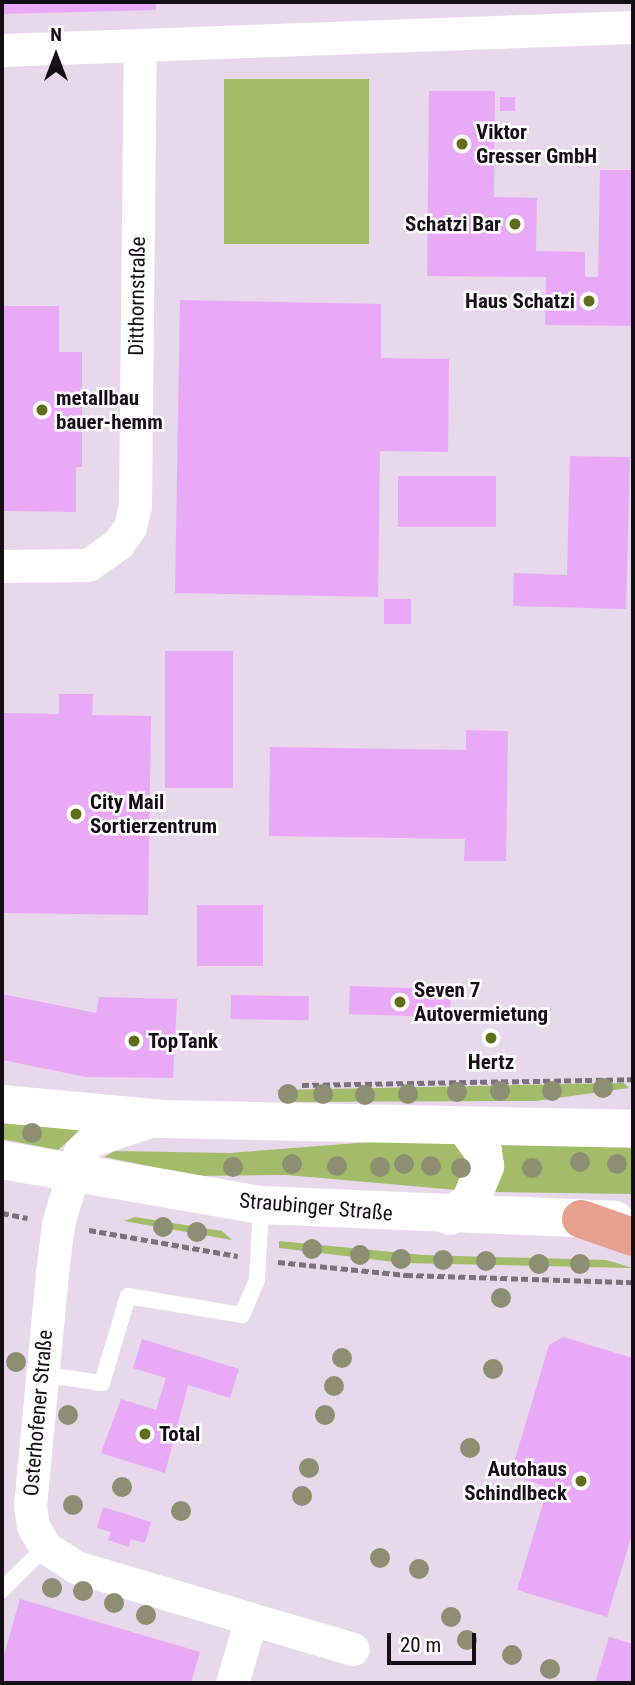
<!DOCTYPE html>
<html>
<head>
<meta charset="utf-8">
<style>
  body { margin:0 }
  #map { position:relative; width:635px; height:1685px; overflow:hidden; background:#e7d8eb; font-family:"Roboto Condensed",sans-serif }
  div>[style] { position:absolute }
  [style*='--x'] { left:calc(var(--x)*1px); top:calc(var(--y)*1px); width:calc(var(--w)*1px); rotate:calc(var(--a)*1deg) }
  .green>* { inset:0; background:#a2bc69; transform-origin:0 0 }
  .building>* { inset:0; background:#e8aaf6; transform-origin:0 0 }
  .path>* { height:4.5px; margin-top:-2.25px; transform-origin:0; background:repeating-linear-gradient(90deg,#7b717d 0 7px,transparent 0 10.5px) }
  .service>* { height:16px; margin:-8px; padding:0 8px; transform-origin:8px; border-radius:8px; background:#fff }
  .minor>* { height:33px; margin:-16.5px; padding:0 16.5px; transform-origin:16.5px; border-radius:16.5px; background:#fff }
  .secondary>* { height:38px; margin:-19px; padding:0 19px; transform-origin:19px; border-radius:19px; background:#fff }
  .trunk>* { height:38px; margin:-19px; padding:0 19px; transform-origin:19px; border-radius:19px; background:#e8a08e }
  .trees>* { width:20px; height:20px; margin:-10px; border-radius:50%; background:#8c8f72 }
  .dots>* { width:19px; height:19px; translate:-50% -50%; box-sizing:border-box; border:4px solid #fff; border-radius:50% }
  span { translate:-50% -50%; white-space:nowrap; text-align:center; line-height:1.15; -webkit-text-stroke:5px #fff; paint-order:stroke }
  .poi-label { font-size:21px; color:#140f15; font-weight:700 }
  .left { translate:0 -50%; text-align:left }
  .right { translate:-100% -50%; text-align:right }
  .street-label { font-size:21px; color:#140f15 }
  .frame { position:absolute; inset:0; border:4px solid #140f15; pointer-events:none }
  .north { position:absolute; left:21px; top:21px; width:70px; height:70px; -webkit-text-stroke:5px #fff; paint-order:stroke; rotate:0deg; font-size:19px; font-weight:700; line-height:28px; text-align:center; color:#140f15 }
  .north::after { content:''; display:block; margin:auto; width:24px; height:32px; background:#140f15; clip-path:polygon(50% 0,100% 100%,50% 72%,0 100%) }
  .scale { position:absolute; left:387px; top:1633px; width:89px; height:32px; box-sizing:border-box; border:4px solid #140f15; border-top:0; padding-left:9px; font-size:21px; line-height:24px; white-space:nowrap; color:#140f15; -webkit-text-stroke:5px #fff; paint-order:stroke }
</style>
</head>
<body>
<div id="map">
  <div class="green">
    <div style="left:224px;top:79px;width:145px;height:165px"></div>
    <div style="clip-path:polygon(624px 1083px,629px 1088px,535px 1101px,283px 1102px,277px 1090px)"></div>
    <div style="clip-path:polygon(2px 1120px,82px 1129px,58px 1150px,2px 1139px)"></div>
    <div style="clip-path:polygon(409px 1139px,454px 1139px,470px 1148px,457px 1190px,287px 1175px,198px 1176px,104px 1157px,115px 1151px,230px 1153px)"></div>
    <div style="clip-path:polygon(496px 1139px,633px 1139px,633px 1194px,495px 1192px,503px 1168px)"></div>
    <div style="clip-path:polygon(135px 1217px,222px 1231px,232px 1240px,124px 1221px)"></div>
    <div style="clip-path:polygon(279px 1241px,423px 1255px,606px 1260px,633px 1268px,403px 1263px,279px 1248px)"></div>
  </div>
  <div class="building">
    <div style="clip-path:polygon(2px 2px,156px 2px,156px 10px,2px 14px)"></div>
    <div style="clip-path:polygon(429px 91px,495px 91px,494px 197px,537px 198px,536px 251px,585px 252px,585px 277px,598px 277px,600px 170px,633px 170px,633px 326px,545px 325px,546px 277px,427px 276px)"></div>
    <div style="left:500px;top:97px;width:15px;height:14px"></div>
    <div style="clip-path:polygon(180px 300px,381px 304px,381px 358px,449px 359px,448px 452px,380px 451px,378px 597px,175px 593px)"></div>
    <div style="clip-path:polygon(2px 306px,59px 306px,59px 352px,82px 352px,82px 467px,76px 467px,76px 512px,2px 511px)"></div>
    <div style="clip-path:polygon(570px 456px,630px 457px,626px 609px,513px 606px,514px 573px,567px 575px)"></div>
    <div style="left:398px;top:476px;width:98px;height:51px"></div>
    <div style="left:384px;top:599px;width:27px;height:25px"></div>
    <div style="left:165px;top:651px;width:68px;height:137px"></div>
    <div style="clip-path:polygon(59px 694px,93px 694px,92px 715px,151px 716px,148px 915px,2px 913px,2px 713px,59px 714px)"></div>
    <div style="clip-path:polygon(466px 730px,508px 731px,506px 861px,464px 861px,465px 839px,269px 836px,270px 747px,466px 750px)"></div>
    <div style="left:197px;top:905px;width:66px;height:61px"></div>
    <div style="left:350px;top:986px;width:101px;height:28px;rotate:2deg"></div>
    <div style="clip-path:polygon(2px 994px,96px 1013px,99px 997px,177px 999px,173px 1078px,86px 1077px,2px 1060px)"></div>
    <div style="left:231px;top:995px;width:78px;height:24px;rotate:1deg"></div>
    <div style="clip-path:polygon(563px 1337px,633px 1358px,633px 1531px,607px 1617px,517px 1590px,548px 1487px,510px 1476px,549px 1345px)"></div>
    <div style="clip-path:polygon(142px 1339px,239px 1369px,230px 1398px,188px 1385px,165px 1473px,101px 1453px,121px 1399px,156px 1410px,166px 1378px,133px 1368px)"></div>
    <div style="clip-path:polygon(103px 1507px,151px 1522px,145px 1543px,131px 1539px,129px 1547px,108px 1540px,111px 1532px,97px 1528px)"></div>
    <div style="clip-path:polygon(20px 1599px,200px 1652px,191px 1683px,2px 1683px,2px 1662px)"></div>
    <div style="clip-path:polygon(609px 1637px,633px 1644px,633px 1683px,595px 1683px)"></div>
  </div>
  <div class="path">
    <div style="--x:302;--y:1085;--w:331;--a:-1"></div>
    <div style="--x:2;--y:1213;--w:26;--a:11"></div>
    <div style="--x:89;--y:1230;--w:151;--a:9.9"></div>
    <div style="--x:278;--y:1262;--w:129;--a:5.8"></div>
    <div style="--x:406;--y:1275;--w:227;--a:1.8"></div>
  </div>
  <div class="service">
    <div style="--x:41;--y:1374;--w:62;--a:8.4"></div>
    <div style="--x:102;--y:1383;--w:91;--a:-73.4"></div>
    <div style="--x:128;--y:1296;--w:116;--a:9.5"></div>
    <div style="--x:242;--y:1315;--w:38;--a:-67"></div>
    <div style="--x:257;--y:1280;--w:75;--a:-86.9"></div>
    <div style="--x:2;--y:1590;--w:61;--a:-45"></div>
  </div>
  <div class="minor">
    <div style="--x:2;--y:50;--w:631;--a:-2.09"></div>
    <div style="--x:2;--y:566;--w:86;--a:-0.7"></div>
    <div style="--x:88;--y:565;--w:37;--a:-35"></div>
    <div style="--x:118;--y:544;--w:21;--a:-55"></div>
    <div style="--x:130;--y:527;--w:23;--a:-77"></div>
    <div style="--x:135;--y:505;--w:460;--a:-89.4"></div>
    <div style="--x:150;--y:1121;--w:61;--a:161.9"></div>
    <div style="--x:92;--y:1140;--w:17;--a:135"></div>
    <div style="--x:80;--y:1152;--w:22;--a:108"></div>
    <div style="--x:73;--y:1173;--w:53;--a:106.4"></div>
    <div style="--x:58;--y:1224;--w:49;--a:97"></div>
    <div style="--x:52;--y:1273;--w:233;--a:95.4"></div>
    <div style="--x:30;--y:1505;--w:21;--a:82"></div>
    <div style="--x:33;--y:1526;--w:24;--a:60"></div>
    <div style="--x:45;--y:1547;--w:37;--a:33"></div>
    <div style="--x:76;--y:1567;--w:183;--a:16.5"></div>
    <div style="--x:251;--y:1619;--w:67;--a:106.5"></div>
    <div style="--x:251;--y:1619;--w:106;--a:16.4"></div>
  </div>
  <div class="secondary">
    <div style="--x:2;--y:1104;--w:162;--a:5.3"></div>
    <div style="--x:163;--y:1119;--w:470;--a:1.2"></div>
    <div style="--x:2;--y:1160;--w:263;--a:9.9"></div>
    <div style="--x:261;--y:1205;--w:354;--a:2.4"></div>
    <div style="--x:450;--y:1216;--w:24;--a:-35"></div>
    <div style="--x:470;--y:1202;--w:39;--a:-67"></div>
    <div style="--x:485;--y:1166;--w:15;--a:-98"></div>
    <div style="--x:483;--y:1151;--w:29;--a:-126"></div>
  </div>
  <div class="trunk">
    <div style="--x:581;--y:1219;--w:55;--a:19.1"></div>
  </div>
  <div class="trees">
    <div style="left:603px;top:1088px"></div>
    <div style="left:500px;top:1091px"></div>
    <div style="left:552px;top:1091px"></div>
    <div style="left:457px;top:1092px"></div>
    <div style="left:288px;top:1094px"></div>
    <div style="left:323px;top:1094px"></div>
    <div style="left:408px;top:1094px"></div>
    <div style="left:365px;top:1095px"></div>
    <div style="left:32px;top:1133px"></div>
    <div style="left:580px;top:1162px"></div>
    <div style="left:292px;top:1164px"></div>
    <div style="left:404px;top:1164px"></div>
    <div style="left:617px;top:1164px"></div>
    <div style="left:337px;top:1166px"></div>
    <div style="left:431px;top:1166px"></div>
    <div style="left:233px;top:1167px"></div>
    <div style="left:380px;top:1167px"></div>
    <div style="left:461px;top:1168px"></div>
    <div style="left:532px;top:1168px"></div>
    <div style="left:163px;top:1227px"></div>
    <div style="left:197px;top:1232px"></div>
    <div style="left:312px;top:1249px"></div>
    <div style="left:360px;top:1255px"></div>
    <div style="left:401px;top:1259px"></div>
    <div style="left:443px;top:1260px"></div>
    <div style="left:486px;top:1261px"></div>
    <div style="left:539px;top:1264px"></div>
    <div style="left:580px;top:1264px"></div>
    <div style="left:501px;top:1298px"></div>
    <div style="left:342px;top:1358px"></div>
    <div style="left:16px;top:1362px"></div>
    <div style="left:493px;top:1369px"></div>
    <div style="left:334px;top:1386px"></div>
    <div style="left:68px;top:1415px"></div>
    <div style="left:325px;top:1415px"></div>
    <div style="left:470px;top:1448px"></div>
    <div style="left:309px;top:1468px"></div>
    <div style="left:122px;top:1487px"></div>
    <div style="left:302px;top:1496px"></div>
    <div style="left:73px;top:1505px"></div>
    <div style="left:181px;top:1511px"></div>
    <div style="left:380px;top:1558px"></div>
    <div style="left:419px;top:1569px"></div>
    <div style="left:52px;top:1588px"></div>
    <div style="left:83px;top:1591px"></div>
    <div style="left:114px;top:1603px"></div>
    <div style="left:146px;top:1615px"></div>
    <div style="left:451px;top:1617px"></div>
    <div style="left:467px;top:1640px"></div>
    <div style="left:512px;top:1655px"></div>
    <div style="left:550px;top:1669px"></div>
  </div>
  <div class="dots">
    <div style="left:462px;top:144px;background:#606e19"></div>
    <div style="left:515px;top:224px;background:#606e19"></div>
    <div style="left:589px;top:301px;background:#606e19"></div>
    <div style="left:42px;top:410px;background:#606e19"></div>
    <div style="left:76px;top:814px;background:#606e19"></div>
    <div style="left:400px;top:1002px;background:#606e19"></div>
    <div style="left:491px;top:1038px;background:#606e19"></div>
    <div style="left:134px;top:1041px;background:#606e19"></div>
    <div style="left:145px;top:1434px;background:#606e19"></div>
    <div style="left:581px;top:1481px;background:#606e19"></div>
  </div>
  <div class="poi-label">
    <span class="left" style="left:476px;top:144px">Viktor<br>Gresser GmbH</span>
    <span class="right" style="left:501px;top:224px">Schatzi Bar</span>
    <span class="right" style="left:575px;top:301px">Haus Schatzi</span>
    <span class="left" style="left:56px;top:410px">metallbau<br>bauer-hemm</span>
    <span class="left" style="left:90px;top:814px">City Mail<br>Sortierzentrum</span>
    <span class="left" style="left:414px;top:1002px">Seven 7<br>Autovermietung</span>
    <span class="left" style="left:148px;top:1041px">TopTank</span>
    <span style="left:491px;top:1062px">Hertz</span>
    <span class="left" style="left:159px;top:1434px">Total</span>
    <span class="right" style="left:567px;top:1481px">Autohaus<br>Schindlbeck</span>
  </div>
  <div class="street-label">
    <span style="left:137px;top:296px;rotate:-89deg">Ditthornstraße</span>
    <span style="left:316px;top:1207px;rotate:5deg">Straubinger Straße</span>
    <span style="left:38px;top:1413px;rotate:-85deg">Osterhofener Straße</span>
  </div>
  <div class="frame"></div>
  <div class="north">N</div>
  <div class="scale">20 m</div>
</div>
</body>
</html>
